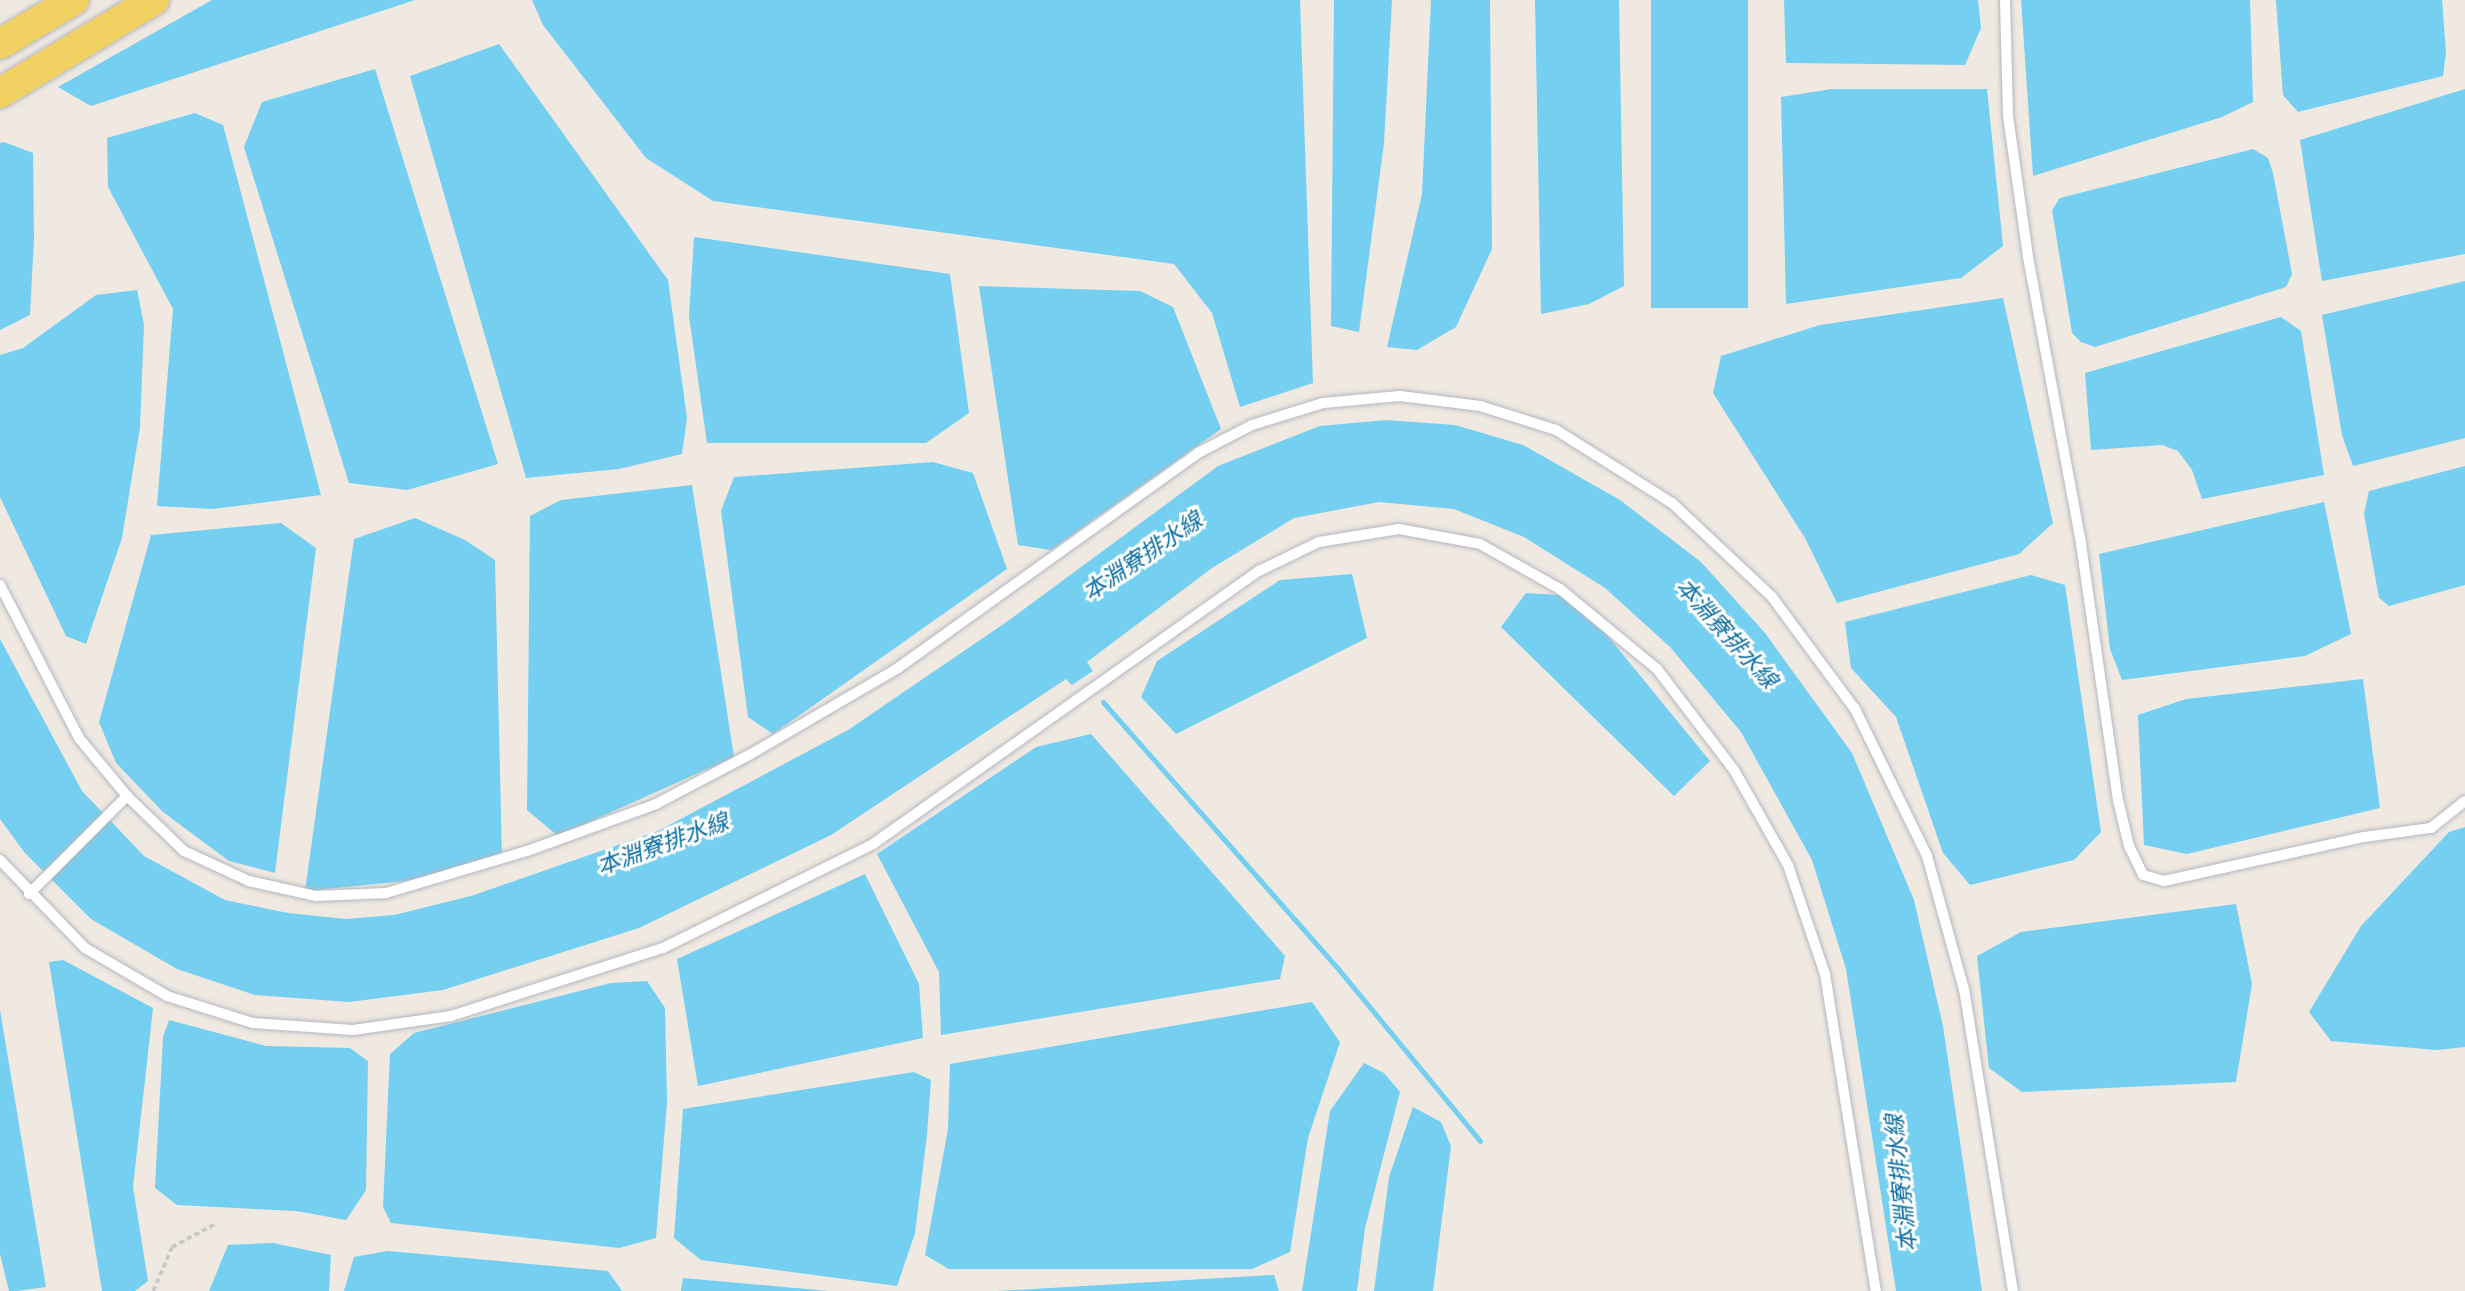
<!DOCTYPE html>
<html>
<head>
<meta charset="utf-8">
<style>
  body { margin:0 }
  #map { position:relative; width:2465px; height:1291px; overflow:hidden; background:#efe9e1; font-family:"Varela Round","Noto Sans TC",sans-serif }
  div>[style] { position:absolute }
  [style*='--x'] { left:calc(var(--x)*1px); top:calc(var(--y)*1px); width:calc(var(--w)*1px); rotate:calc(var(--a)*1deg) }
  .water>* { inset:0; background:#75cff0; transform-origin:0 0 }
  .stream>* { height:5px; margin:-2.5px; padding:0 2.5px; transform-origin:2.5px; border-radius:2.5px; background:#75cff0 }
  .path>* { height:3.5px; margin-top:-1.75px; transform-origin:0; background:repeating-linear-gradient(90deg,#c9c9c9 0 5px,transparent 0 8.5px) }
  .roads { filter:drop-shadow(0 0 2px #b4b7c1) drop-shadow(0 0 2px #b4b7c1) }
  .lane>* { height:10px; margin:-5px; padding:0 5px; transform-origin:5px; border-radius:5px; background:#fff }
  .primary>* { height:30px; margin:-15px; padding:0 15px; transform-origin:15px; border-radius:15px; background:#f2d163 }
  span { translate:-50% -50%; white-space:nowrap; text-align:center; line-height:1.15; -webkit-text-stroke:6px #fff; paint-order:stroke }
  .water-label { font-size:23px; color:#0d6fa3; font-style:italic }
</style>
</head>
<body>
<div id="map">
  <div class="water">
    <div style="clip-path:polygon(212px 0,415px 0,91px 106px,58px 87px)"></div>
    <div style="clip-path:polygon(532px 0,1300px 0,1313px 383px,1240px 407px,1212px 313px,1174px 264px,713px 201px,646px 158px,543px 25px)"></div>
    <div style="clip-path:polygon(1334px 0,1392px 0,1384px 143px,1359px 332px,1331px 326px)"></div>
    <div style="clip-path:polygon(1431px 0,1490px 0,1492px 249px,1456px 327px,1417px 350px,1387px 347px,1422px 194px)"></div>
    <div style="clip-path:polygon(1535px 0,1619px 0,1624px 286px,1589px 304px,1541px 314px)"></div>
    <div style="left:1651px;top:0;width:97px;height:308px"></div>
    <div style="clip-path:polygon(1784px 0,1978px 0,1981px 28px,1965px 65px,1786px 63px)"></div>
    <div style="clip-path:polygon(2021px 0,2250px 0,2253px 102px,2222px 117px,2033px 176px)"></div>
    <div style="clip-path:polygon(2276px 0,2442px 0,2446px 53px,2443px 76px,2298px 112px,2283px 95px)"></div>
    <div style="clip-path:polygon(499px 44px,668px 280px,687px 418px,682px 454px,619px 469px,526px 478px,410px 76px)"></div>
    <div style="clip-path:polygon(375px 69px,498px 464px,407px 490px,349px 483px,244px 147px,262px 102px)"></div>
    <div style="clip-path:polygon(1832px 89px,1987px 89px,2003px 246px,1961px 278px,1786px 304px,1781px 97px)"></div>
    <div style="clip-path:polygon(2465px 89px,2465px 254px,2322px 281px,2300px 140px)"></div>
    <div style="clip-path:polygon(195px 113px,223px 125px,321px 495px,213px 509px,157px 506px,173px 309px,108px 187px,107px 138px)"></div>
    <div style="clip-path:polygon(4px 142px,33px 153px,34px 239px,30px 315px,0 330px,0 143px)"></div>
    <div style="clip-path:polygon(2253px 149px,2268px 158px,2273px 173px,2292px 274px,2286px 287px,2095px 347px,2081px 342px,2072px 333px,2052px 210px,2060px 198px)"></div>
    <div style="clip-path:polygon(694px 237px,950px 274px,969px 413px,926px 443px,707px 443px,689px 316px)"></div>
    <div style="clip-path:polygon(2465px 281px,2465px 438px,2353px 466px,2342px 435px,2322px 315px)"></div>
    <div style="clip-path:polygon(979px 286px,1140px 291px,1173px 307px,1221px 429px,1051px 550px,1018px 545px)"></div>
    <div style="clip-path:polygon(137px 290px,144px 325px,140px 427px,122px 538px,86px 644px,66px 636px,0 497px,0 355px,23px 348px,96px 295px)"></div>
    <div style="clip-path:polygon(2003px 298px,2053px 523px,2019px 554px,1837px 603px,1805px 538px,1713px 393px,1721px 356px,1820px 325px)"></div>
    <div style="clip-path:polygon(2281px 317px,2301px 331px,2324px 475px,2202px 499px,2192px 470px,2178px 451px,2162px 445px,2091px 450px,2085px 373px)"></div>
    <div style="clip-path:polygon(1386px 420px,1455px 425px,1523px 445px,1620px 500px,1701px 562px,1765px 633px,1852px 753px,1914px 900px,1943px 1026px,1982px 1291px,1896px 1291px,1846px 969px,1812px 860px,1741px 732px,1670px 647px,1605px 588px,1524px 537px,1454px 509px,1379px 502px,1294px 518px,1212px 568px,1087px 662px,1093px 671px,1072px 685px,1066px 679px,831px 835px,639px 928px,443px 990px,349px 1002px,255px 995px,177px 969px,91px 919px,24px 852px,0 819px,0 639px,82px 791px,144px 856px,225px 900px,288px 913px,346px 919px,394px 915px,471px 896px,658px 831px,848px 730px,1005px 623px,1218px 466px,1320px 426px)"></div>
    <div style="clip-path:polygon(933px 462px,973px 473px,1007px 569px,773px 734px,748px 717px,721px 511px,734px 477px)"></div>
    <div style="clip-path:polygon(2465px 466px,2465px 585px,2389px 606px,2379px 598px,2364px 514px,2369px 491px)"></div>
    <div style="clip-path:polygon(692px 485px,734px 757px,558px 836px,527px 810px,530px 516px,561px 500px)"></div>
    <div style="clip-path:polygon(2324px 502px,2351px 634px,2305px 656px,2122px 680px,2110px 649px,2099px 554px)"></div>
    <div style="clip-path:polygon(415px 518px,465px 540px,495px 560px,502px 859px,406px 881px,305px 891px,354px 539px)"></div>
    <div style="clip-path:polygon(281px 523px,316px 548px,275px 873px,229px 861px,163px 812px,116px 763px,99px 722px,151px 535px)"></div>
    <div style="clip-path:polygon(1352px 574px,1367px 638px,1176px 734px,1141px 697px,1157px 661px,1280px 580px)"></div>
    <div style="clip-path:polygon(2031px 575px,2065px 585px,2101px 832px,2074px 860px,1970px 885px,1943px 853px,1896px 717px,1851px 668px,1845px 622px)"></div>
    <div style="clip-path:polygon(1526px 593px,1575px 596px,1710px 761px,1674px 796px,1501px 627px)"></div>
    <div style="clip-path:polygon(2363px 679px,2380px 808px,2187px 854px,2144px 845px,2138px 715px,2186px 699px)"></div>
    <div style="clip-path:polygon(1091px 734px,1285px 956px,1280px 979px,941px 1035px,939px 972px,877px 854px,1036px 747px)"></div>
    <div style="clip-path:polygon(2465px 827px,2465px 1047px,2437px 1050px,2331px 1041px,2309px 1012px,2361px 926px,2449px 832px)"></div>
    <div style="clip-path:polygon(865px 874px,919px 984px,923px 1038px,698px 1086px,677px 959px)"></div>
    <div style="clip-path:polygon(2236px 904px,2252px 984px,2236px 1082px,2022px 1092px,1989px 1068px,1977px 956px,2021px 932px)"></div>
    <div style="clip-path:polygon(63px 960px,153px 1008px,133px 1187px,148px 1281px,135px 1291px,102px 1291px,49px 962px)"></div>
    <div style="clip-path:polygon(647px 981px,665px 1008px,667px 1102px,656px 1238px,619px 1248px,391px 1223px,383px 1207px,390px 1054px,414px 1033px,611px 983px)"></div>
    <div style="clip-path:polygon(1312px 1002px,1340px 1042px,1308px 1138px,1290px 1252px,1252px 1269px,949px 1269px,925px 1255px,948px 1129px,950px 1064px)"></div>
    <div style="clip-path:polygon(0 1010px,46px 1287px,17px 1291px,9px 1291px,0 1254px)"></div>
    <div style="clip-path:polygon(169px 1020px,266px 1046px,350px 1048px,368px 1061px,366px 1190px,346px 1220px,296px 1211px,177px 1205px,155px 1188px,163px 1037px)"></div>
    <div style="clip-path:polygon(1364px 1063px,1384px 1073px,1400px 1092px,1365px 1228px,1357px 1291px,1302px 1291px,1330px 1111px)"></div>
    <div style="clip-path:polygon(914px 1072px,931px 1080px,927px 1135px,915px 1233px,897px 1286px,701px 1260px,674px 1238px,683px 1109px)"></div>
    <div style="clip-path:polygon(1413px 1107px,1441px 1122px,1451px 1146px,1433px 1291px,1374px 1291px,1389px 1177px)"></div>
    <div style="clip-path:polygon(273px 1243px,331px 1255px,329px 1291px,209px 1291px,228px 1245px)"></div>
    <div style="clip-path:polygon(388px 1251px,608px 1271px,622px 1291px,344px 1291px,354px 1257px)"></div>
    <div style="clip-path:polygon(1274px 1275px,1279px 1291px,997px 1291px)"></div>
    <div style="clip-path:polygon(683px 1278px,829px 1291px,681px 1291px)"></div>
  </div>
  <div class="stream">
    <div style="--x:1103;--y:702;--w:351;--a:48.6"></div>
    <div style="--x:1335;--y:965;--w:228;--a:50.5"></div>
  </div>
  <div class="path">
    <div style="--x:153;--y:1291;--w:48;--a:-66.6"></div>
    <div style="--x:172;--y:1247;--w:51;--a:-28.1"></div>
  </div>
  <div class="roads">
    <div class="lane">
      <div style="--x:2005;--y:0;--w:116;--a:88.5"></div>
      <div style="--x:2008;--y:116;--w:142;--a:81.9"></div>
      <div style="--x:2028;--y:257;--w:292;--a:79.5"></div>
      <div style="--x:2081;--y:544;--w:259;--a:81.8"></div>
      <div style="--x:2118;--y:800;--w:47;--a:76.6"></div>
      <div style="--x:2129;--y:846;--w:32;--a:64"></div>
      <div style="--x:2143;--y:875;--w:22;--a:16"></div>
      <div style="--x:2164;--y:881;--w:205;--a:-12.4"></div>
      <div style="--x:2364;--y:837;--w:68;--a:-7.7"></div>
      <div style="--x:2431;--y:828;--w:43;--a:-38.5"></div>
      <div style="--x:0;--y:585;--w:172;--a:62.7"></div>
      <div style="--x:79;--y:738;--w:75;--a:50.4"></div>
      <div style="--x:127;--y:796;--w:79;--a:44"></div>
      <div style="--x:184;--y:851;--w:72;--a:24.8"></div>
      <div style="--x:249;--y:881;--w:69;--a:12.6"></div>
      <div style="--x:316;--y:896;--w:70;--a:-2.5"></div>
      <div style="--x:386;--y:893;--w:147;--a:-16.6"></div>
      <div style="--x:527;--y:851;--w:137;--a:-20"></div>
      <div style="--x:656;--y:804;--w:107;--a:-27.8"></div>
      <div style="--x:751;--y:754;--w:170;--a:-30.3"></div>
      <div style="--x:898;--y:668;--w:369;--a:-35.6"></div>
      <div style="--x:1198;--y:453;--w:61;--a:-27.4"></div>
      <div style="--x:1252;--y:425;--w:74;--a:-17.2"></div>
      <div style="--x:1323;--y:403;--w:77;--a:-5.2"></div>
      <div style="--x:1400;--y:396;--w:81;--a:7.1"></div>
      <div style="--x:1480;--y:406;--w:80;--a:17.5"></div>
      <div style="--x:1556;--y:430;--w:137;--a:32.2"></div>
      <div style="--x:1672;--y:503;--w:137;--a:43.2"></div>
      <div style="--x:1772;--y:597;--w:139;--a:53.5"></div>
      <div style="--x:1855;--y:709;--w:164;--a:63.9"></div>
      <div style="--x:1927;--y:856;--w:138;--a:74.5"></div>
      <div style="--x:1964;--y:989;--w:306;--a:80.8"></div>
      <div style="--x:0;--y:860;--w:122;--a:46"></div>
      <div style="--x:85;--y:948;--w:95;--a:30.3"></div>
      <div style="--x:167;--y:996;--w:90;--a:17.4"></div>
      <div style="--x:253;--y:1023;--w:100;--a:4"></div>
      <div style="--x:353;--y:1030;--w:99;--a:-8.1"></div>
      <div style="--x:451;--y:1016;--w:223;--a:-17.8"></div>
      <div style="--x:663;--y:948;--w:234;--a:-26.3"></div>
      <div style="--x:873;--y:844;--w:473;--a:-35.3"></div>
      <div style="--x:1259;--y:571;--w:67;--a:-25.8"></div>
      <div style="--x:1319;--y:542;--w:81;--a:-9.2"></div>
      <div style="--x:1399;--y:529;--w:82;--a:10.5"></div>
      <div style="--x:1480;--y:544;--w:92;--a:29.4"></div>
      <div style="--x:1560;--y:589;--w:126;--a:39.5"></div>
      <div style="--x:1657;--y:669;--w:127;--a:52.7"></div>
      <div style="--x:1734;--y:770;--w:109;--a:60.4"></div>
      <div style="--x:1788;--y:865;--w:115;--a:71.3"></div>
      <div style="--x:1825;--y:974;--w:321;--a:80.9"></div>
      <div style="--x:29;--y:894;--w:139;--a:-45"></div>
    </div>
    <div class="primary">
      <div style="--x:0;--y:44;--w:86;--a:-30.7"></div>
      <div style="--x:0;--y:93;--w:180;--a:-31.1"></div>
    </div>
  </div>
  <div class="water-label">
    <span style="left:1143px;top:557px;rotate:-34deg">本淵寮排水線</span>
    <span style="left:1726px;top:634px;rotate:48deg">本淵寮排水線</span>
    <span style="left:663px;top:845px;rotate:-20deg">本淵寮排水線</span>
    <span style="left:1902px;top:1183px;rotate:-96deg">本淵寮排水線</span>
  </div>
</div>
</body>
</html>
